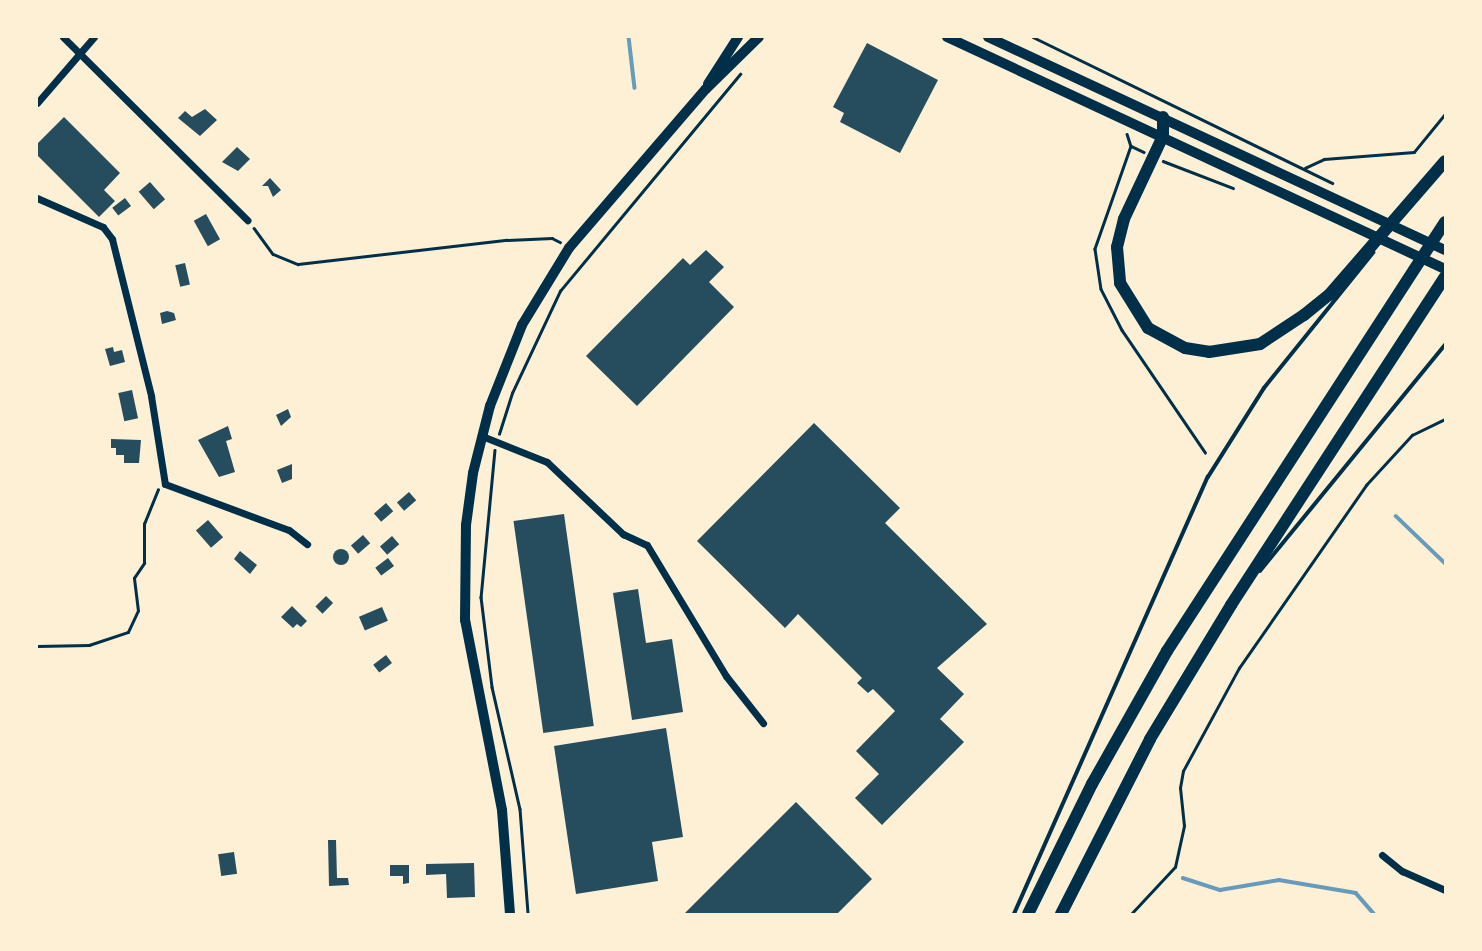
<!DOCTYPE html>
<html>
<head>
<meta charset="utf-8">
<style>
  body { margin:0 }
  #map { position:relative; width:1482px; height:951px; overflow:hidden; background:#fdf0d5; font-family:"Golos Text",sans-serif }
  div>[style] { position:absolute }
  [style*='--x'] { left:calc(var(--x)*1px); top:calc(var(--y)*1px); width:calc(var(--w)*1px); rotate:calc(var(--a)*1deg) }
  .stream>* { height:3.5px; margin:-1.75px; padding:0 1.75px; transform-origin:1.75px; border-radius:1.75px; background:#669bbc }
  .building>* { inset:0; background:#264d5e; transform-origin:0 0 }
  .round { border-radius:50% }
  .path>* { height:2.5px; margin:-1.25px; padding:0 1.25px; transform-origin:1.25px; border-radius:1.25px; background:#003049 }
  .service>* { height:3.5px; margin:-1.75px; padding:0 1.75px; transform-origin:1.75px; border-radius:1.75px; background:#003049 }
  .minor>* { height:7px; margin:-3.5px; padding:0 3.5px; transform-origin:3.5px; border-radius:3.5px; background:#003049 }
  .secondary>* { height:10px; margin:-5px; padding:0 5px; transform-origin:5px; border-radius:5px; background:#003049 }
  .trunk>* { height:12px; margin:-6px; padding:0 6px; transform-origin:6px; border-radius:6px; background:#003049 }
  span { translate:-50% -50%; white-space:nowrap; text-align:center; line-height:1.15; -webkit-text-stroke:6px #fdf0d5; paint-order:stroke }
  .frame { position:absolute; inset:0; border:38px solid #fdf0d5; pointer-events:none }
</style>
</head>
<body>
<div id="map">
  <div class="stream">
    <div style="--x:629;--y:37;--w:51;--a:83.3"></div>
    <div style="--x:1396;--y:516;--w:68;--a:43.8"></div>
    <div style="--x:1183;--y:878;--w:39;--a:18"></div>
    <div style="--x:1220;--y:890;--w:60;--a:-9.6"></div>
    <div style="--x:1279;--y:880;--w:78;--a:9.6"></div>
    <div style="--x:1356;--y:893;--w:28;--a:49"></div>
  </div>
  <div class="building">
    <div style="clip-path:polygon(867px 43px,938px 80px,900px 153px,840px 122px,844px 113px,833px 107px)"></div>
    <div style="clip-path:polygon(205px 109px,217px 120px,200px 136px,178px 118px,185px 111px,192px 117px)"></div>
    <div style="clip-path:polygon(64px 117px,120px 173px,104px 190px,115px 201px,99px 217px,37px 155px,37px 144px)"></div>
    <div style="clip-path:polygon(237px 147px,250px 159px,238px 171px,222px 162px)"></div>
    <div style="clip-path:polygon(270px 178px,281px 190px,273px 197px,268px 186px,262px 186px)"></div>
    <div style="left:150px;top:182px;width:23px;height:15px;rotate:49deg"></div>
    <div style="left:125px;top:198px;width:10px;height:16px;rotate:53deg"></div>
    <div style="left:206px;top:214px;width:29px;height:14px;rotate:61deg"></div>
    <div style="clip-path:polygon(706px 250px,724px 267px,709px 282px,734px 307px,637px 406px,586px 356px,683px 258px,690px 265px)"></div>
    <div style="left:185px;top:263px;width:22px;height:10px;rotate:77deg"></div>
    <div style="clip-path:polygon(167px 311px,174px 313px,176px 320px,162px 324px,160px 313px)"></div>
    <div style="clip-path:polygon(113px 347px,114px 352px,122px 350px,125px 362px,110px 366px,105px 349px)"></div>
    <div style="left:132px;top:390px;width:29px;height:14px;rotate:78deg"></div>
    <div style="clip-path:polygon(288px 409px,291px 417px,281px 426px,276px 415px)"></div>
    <div style="clip-path:polygon(814px 423px,900px 508px,885px 523px,987px 624px,937px 668px,964px 694px,940px 719px,964px 742px,882px 825px,855px 798px,879px 774px,856px 751px,895px 711px,873px 689px,868px 693px,857px 683px,862px 678px,798px 614px,785px 628px,697px 541px)"></div>
    <div style="clip-path:polygon(228px 426px,232px 439px,226px 441px,235px 472px,219px 477px,198px 440px)"></div>
    <div style="clip-path:polygon(111px 439px,141px 440px,139px 463px,124px 463px,124px 455px,116px 455px,116px 448px,111px 448px)"></div>
    <div style="clip-path:polygon(292px 464px,292px 479px,282px 483px,277px 470px)"></div>
    <div style="left:409px;top:492px;width:11px;height:16px;rotate:49deg"></div>
    <div style="left:386px;top:503px;width:11px;height:16px;rotate:49deg"></div>
    <div style="left:564px;top:514px;width:214px;height:51px;rotate:82deg"></div>
    <div style="left:208px;top:520px;width:23px;height:16px;rotate:49deg"></div>
    <div style="left:363px;top:535px;width:11px;height:16px;rotate:49deg"></div>
    <div style="left:392px;top:536px;width:11px;height:16px;rotate:49deg"></div>
    <div class="round" style="left:333px;top:549px;width:16px;height:16px"></div>
    <div style="clip-path:polygon(240px 551px,257px 565px,250px 574px,234px 559px)"></div>
    <div style="left:388px;top:558px;width:10px;height:16px;rotate:53deg"></div>
    <div style="clip-path:polygon(638px 589px,646px 643px,672px 639px,683px 712px,632px 720px,613px 593px)"></div>
    <div style="left:326px;top:596px;width:10px;height:15px;rotate:45deg"></div>
    <div style="clip-path:polygon(292px 606px,307px 621px,301px 627px,297px 624px,293px 628px,281px 617px)"></div>
    <div style="left:382px;top:607px;width:15px;height:25px;rotate:67deg"></div>
    <div style="left:386px;top:655px;width:10px;height:16px;rotate:53deg"></div>
    <div style="clip-path:polygon(666px 728px,683px 837px,652px 842px,658px 881px,576px 894px,554px 746px)"></div>
    <div style="clip-path:polygon(796px 802px,872px 879px,837px 914px,684px 914px)"></div>
    <div style="clip-path:polygon(328px 840px,336px 840px,337px 878px,348px 878px,349px 885px,329px 886px)"></div>
    <div style="left:234px;top:852px;width:22px;height:16px;rotate:82deg"></div>
    <div style="clip-path:polygon(474px 863px,475px 897px,447px 898px,446px 874px,426px 875px,426px 864px)"></div>
    <div style="clip-path:polygon(390px 865px,409px 865px,409px 883px,403px 884px,403px 876px,390px 876px)"></div>
  </div>
  <div class="path">
    <div style="--x:1033;--y:37;--w:333;--a:26"></div>
    <div style="--x:1127;--y:134;--w:13;--a:72"></div>
    <div style="--x:1131;--y:146;--w:109;--a:109.3"></div>
    <div style="--x:1095;--y:249;--w:40;--a:81.5"></div>
    <div style="--x:1101;--y:289;--w:46;--a:62.9"></div>
    <div style="--x:1122;--y:330;--w:148;--a:55.8"></div>
    <div style="--x:1131;--y:146;--w:14;--a:25"></div>
    <div style="--x:1163;--y:161;--w:75;--a:21.1"></div>
    <div style="--x:1305;--y:168;--w:21;--a:-25"></div>
    <div style="--x:1324;--y:159;--w:90;--a:-4.4"></div>
    <div style="--x:1414;--y:152;--w:49;--a:-50.8"></div>
    <div style="--x:254;--y:228;--w:32;--a:54"></div>
    <div style="--x:273;--y:254;--w:27;--a:22"></div>
    <div style="--x:298;--y:264;--w:210;--a:-6.6"></div>
    <div style="--x:507;--y:240;--w:45;--a:-2.5"></div>
    <div style="--x:552;--y:238;--w:9;--a:27"></div>
    <div style="--x:499;--y:434;--w:43;--a:-72.4"></div>
    <div style="--x:512;--y:393;--w:113;--a:-64.8"></div>
    <div style="--x:560;--y:291;--w:282;--a:-50.3"></div>
    <div style="--x:495;--y:450;--w:148;--a:95.4"></div>
    <div style="--x:481;--y:597;--w:91;--a:83"></div>
    <div style="--x:492;--y:687;--w:125;--a:77.1"></div>
    <div style="--x:520;--y:809;--w:105;--a:85.6"></div>
    <div style="--x:37;--y:646;--w:52;--a:-1.1"></div>
    <div style="--x:89;--y:645;--w:41;--a:-18.4"></div>
    <div style="--x:128;--y:632;--w:23;--a:-65"></div>
    <div style="--x:138;--y:611;--w:33;--a:-97"></div>
    <div style="--x:134;--y:578;--w:18;--a:-56"></div>
    <div style="--x:144;--y:563;--w:39;--a:-90"></div>
    <div style="--x:144;--y:524;--w:37;--a:-68"></div>
    <div style="--x:1131;--y:914;--w:64;--a:-46.9"></div>
    <div style="--x:1175;--y:867;--w:42;--a:-77.6"></div>
    <div style="--x:1184;--y:826;--w:38;--a:-96"></div>
    <div style="--x:1180;--y:788;--w:17;--a:-80"></div>
    <div style="--x:1183;--y:771;--w:117;--a:-61.5"></div>
    <div style="--x:1239;--y:668;--w:223;--a:-55.2"></div>
    <div style="--x:1366;--y:485;--w:68;--a:-47.4"></div>
    <div style="--x:1412;--y:435;--w:37;--a:-26"></div>
  </div>
  <div class="service">
    <div style="--x:1260;--y:571;--w:292;--a:-50.7"></div>
    <div style="--x:1014;--y:914;--w:478;--a:-66.1"></div>
    <div style="--x:1208;--y:477;--w:105;--a:-57.8"></div>
    <div style="--x:1264;--y:388;--w:174;--a:-51.1"></div>
  </div>
  <div class="minor">
    <div style="--x:63;--y:37;--w:260;--a:44.8"></div>
    <div style="--x:37;--y:103;--w:87;--a:-49.2"></div>
    <div style="--x:37;--y:198;--w:72;--a:23.7"></div>
    <div style="--x:103;--y:227;--w:15;--a:53"></div>
    <div style="--x:112;--y:239;--w:162;--a:76"></div>
    <div style="--x:151;--y:396;--w:89;--a:81"></div>
    <div style="--x:165;--y:484;--w:132;--a:20.4"></div>
    <div style="--x:289;--y:530;--w:23;--a:38"></div>
    <div style="--x:482;--y:436;--w:70;--a:21.8"></div>
    <div style="--x:547;--y:462;--w:105;--a:43.5"></div>
    <div style="--x:623;--y:534;--w:26;--a:25"></div>
    <div style="--x:647;--y:545;--w:153;--a:58.9"></div>
    <div style="--x:726;--y:676;--w:60;--a:51.8"></div>
    <div style="--x:1382;--y:855;--w:26;--a:39"></div>
    <div style="--x:1402;--y:871;--w:47;--a:23.8"></div>
  </div>
  <div class="secondary">
    <div style="--x:947;--y:37;--w:549;--a:24.98"></div>
    <div style="--x:988;--y:37;--w:504;--a:24.99"></div>
    <div style="--x:708;--y:84;--w:56;--a:-57.4"></div>
    <div style="--x:510;--y:914;--w:104;--a:-94.4"></div>
    <div style="--x:502;--y:810;--w:194;--a:-101"></div>
    <div style="--x:465;--y:620;--w:95;--a:-89.4"></div>
    <div style="--x:466;--y:525;--w:52;--a:-82.3"></div>
    <div style="--x:473;--y:473;--w:69;--a:-75.8"></div>
    <div style="--x:490;--y:406;--w:87;--a:-68.4"></div>
    <div style="--x:522;--y:325;--w:90;--a:-58.6"></div>
    <div style="--x:569;--y:248;--w:210;--a:-49.3"></div>
    <div style="--x:706;--y:89;--w:74;--a:-44.5"></div>
  </div>
  <div class="trunk">
    <div style="--x:1163;--y:117;--w:19;--a:90"></div>
    <div style="--x:1163;--y:136;--w:92;--a:115.2"></div>
    <div style="--x:1124;--y:219;--w:29;--a:104"></div>
    <div style="--x:1117;--y:247;--w:36;--a:85"></div>
    <div style="--x:1120;--y:283;--w:53;--a:58.1"></div>
    <div style="--x:1148;--y:328;--w:42;--a:28.4"></div>
    <div style="--x:1185;--y:348;--w:24;--a:9"></div>
    <div style="--x:1209;--y:352;--w:52;--a:-8.9"></div>
    <div style="--x:1260;--y:344;--w:53;--a:-33.4"></div>
    <div style="--x:1304;--y:315;--w:32;--a:-39"></div>
    <div style="--x:1329;--y:295;--w:177;--a:-49.1"></div>
    <div style="--x:1028;--y:914;--w:145;--a:-63.8"></div>
    <div style="--x:1092;--y:784;--w:153;--a:-60.6"></div>
    <div style="--x:1167;--y:651;--w:511;--a:-57.06"></div>
    <div style="--x:1061;--y:914;--w:196;--a:-63"></div>
    <div style="--x:1150;--y:739;--w:157;--a:-58.8"></div>
    <div style="--x:1231;--y:605;--w:392;--a:-56.9"></div>
  </div>
  <div class="frame"></div>
</div>
</body>
</html>
